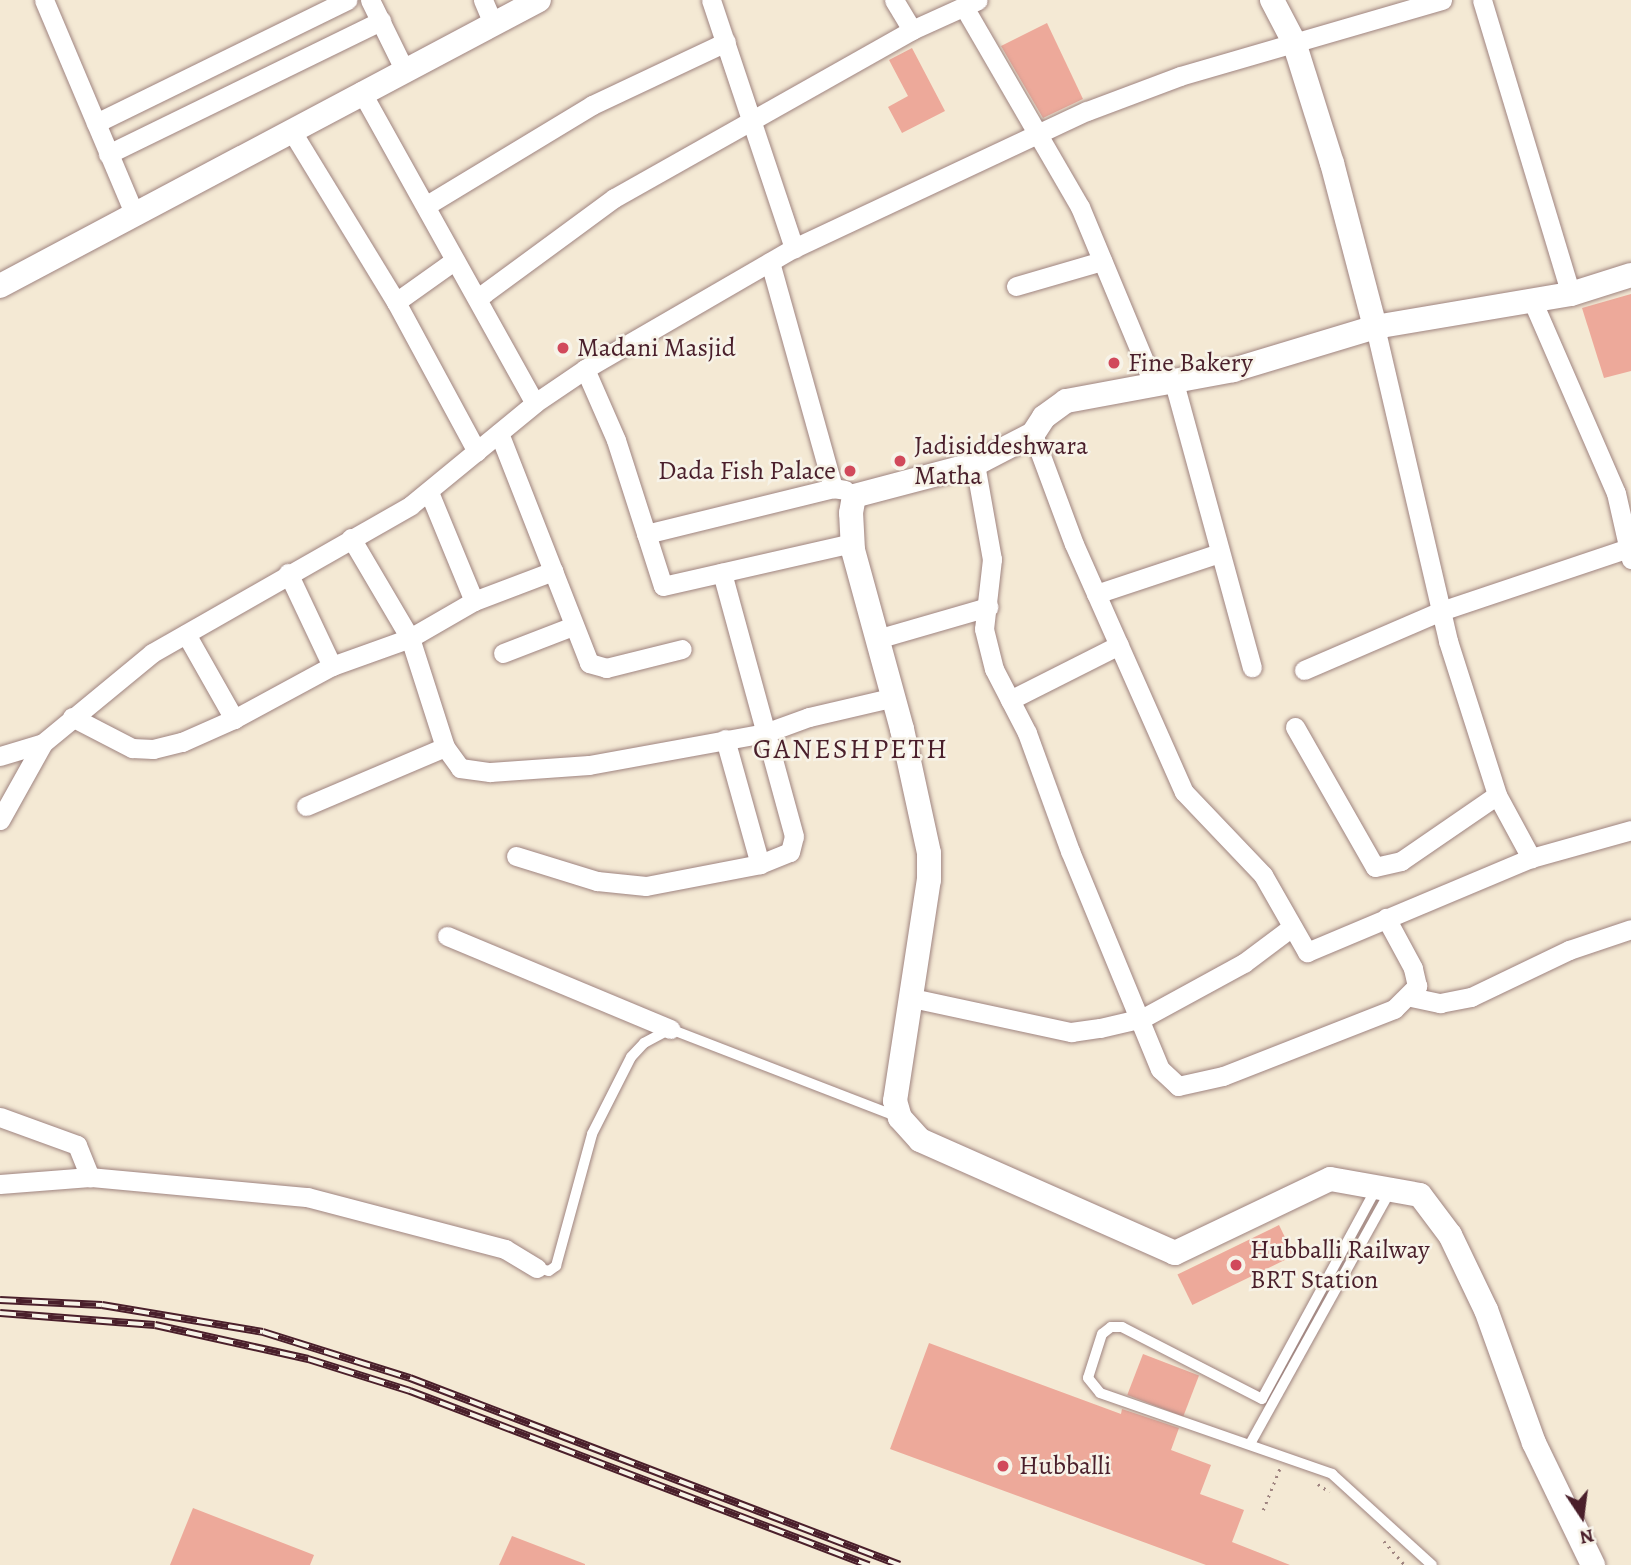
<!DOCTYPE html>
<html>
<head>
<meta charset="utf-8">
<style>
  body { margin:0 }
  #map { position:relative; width:1631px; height:1565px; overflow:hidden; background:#f4e9d4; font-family:Alegreya,serif }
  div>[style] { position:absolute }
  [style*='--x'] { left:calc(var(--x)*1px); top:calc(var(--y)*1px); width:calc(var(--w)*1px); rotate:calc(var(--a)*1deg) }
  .building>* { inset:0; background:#eda99a; transform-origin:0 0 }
  .path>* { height:2.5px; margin-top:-1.25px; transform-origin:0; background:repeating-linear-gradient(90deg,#9f8480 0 2px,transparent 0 7px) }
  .roads { filter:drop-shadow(0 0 2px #9f8480) drop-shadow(0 0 2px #9f8480) }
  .service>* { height:10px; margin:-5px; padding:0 5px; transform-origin:5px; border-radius:5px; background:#fff }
  .minor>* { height:19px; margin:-9.5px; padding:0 9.5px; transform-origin:9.5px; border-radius:9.5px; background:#fff }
  .tertiary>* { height:24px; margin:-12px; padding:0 12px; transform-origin:12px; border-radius:12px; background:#fff }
  .rail>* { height:8px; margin-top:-4px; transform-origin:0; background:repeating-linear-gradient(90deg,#f7f3e8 0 16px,#4a1f2b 0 32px); box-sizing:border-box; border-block:2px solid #4a1f2b }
  .dots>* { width:19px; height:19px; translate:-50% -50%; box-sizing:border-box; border:4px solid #f7f3e8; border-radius:50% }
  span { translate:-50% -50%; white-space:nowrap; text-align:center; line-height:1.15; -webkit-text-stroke:5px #f7f3e8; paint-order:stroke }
  .poi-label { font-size:26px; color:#4a1f2b }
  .left { translate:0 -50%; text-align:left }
  .right { translate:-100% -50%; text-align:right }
  .neighbourhood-label { font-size:28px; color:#4a1f2b; letter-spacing:2px }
  .north { position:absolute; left:1547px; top:1481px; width:70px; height:70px; -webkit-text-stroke:5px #f7f3e8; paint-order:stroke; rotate:167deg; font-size:19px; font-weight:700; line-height:28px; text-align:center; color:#4a1f2b }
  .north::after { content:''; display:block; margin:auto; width:24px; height:32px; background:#4a1f2b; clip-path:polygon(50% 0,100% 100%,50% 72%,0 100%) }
</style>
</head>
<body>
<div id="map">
  <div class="building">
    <div style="clip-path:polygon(1047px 23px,1083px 99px,1043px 118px,1001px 46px)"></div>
    <div style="clip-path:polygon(912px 48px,945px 111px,902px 133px,888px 107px,908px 96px,889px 60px)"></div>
    <div style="clip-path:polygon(1631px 294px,1631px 371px,1604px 378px,1582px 308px)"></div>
    <div style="left:1279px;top:1225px;width:34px;height:113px;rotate:64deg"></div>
    <div style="clip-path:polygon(929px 1343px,1121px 1414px,1122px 1409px,1179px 1428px,1171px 1450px,1211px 1465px,1200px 1494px,1244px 1510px,1232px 1542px,1290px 1565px,1206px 1565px,890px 1449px)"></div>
    <div style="left:1143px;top:1354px;width:60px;height:44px;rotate:21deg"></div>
    <div style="clip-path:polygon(193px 1508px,314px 1555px,310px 1565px,170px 1565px)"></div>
    <div style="clip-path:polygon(512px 1536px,585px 1564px,585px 1565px,499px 1565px)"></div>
  </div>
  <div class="path">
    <div style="--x:1318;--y:1484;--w:14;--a:34"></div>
    <div style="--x:1263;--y:1510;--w:45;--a:-68"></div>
    <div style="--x:1384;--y:1541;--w:32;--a:49"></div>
  </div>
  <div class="roads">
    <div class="service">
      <div style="--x:1377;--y:1187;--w:241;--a:118.5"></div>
      <div style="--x:1262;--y:1399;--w:157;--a:-152.8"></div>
      <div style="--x:1122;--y:1327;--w:11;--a:180"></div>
      <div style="--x:1111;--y:1327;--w:11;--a:142"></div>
      <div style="--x:1102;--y:1334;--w:46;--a:107.7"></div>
      <div style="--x:1088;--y:1378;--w:19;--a:51"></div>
      <div style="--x:1100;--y:1393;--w:246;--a:19.2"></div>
      <div style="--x:1332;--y:1474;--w:135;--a:42.3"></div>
      <div style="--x:537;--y:1268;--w:12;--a:14"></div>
      <div style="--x:549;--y:1271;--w:9;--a:-36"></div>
      <div style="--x:556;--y:1266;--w:137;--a:-74.7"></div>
      <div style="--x:592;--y:1134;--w:86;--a:-63.1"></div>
      <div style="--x:631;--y:1057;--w:19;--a:-47"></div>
      <div style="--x:644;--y:1043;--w:30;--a:-28"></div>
      <div style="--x:670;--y:1029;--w:242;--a:21.1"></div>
      <div style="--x:1250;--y:1444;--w:291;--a:-61"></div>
    </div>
    <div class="minor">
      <div style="--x:44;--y:0;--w:233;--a:67.1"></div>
      <div style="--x:370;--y:0;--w:77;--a:63.8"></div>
      <div style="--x:483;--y:0;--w:25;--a:67"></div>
      <div style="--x:711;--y:0;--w:262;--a:71.5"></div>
      <div style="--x:894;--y:0;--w:35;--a:59"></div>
      <div style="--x:1482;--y:0;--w:307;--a:73.2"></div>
      <div style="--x:964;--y:7;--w:231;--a:59.9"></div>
      <div style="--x:1080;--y:207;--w:190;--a:67.4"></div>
      <div style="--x:361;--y:91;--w:357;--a:60.9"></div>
      <div style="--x:96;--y:123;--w:280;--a:-26.1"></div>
      <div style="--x:291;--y:130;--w:202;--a:58.6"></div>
      <div style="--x:396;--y:302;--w:170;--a:61.6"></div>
      <div style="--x:108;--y:154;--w:304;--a:-26"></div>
      <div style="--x:427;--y:205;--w:193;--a:-31.2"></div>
      <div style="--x:592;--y:105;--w:148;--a:-25.2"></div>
      <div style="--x:770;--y:262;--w:235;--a:74.4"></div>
      <div style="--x:1016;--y:286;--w:90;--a:-16.2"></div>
      <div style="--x:478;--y:298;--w:169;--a:-36.3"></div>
      <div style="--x:614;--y:198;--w:342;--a:-29.4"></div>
      <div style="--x:912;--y:30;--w:72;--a:-24.4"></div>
      <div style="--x:1532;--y:300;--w:210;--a:66.5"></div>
      <div style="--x:1616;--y:493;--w:68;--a:77.2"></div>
      <div style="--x:396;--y:302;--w:72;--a:-35.4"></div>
      <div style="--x:1375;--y:327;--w:322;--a:76.9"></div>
      <div style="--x:1448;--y:641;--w:162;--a:72.3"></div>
      <div style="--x:1497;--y:795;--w:72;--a:61.6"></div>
      <div style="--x:585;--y:369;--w:77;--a:66.4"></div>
      <div style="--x:616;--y:440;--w:153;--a:72.2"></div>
      <div style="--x:663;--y:586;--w:194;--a:-12.8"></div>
      <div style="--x:1173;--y:379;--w:299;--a:74.7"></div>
      <div style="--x:499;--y:433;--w:247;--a:68.6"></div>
      <div style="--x:589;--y:663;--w:18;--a:16"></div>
      <div style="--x:606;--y:668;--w:78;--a:-14"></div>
      <div style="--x:1033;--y:434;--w:117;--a:69.6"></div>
      <div style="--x:1074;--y:544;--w:271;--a:66.1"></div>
      <div style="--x:1184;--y:792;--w:115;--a:46.4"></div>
      <div style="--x:1263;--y:875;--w:89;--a:60.3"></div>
      <div style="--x:1307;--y:952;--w:243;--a:-22.8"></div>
      <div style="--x:1531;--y:858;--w:104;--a:-15.6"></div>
      <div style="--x:975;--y:464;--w:97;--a:79.9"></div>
      <div style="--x:992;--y:559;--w:70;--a:96.5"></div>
      <div style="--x:984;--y:629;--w:41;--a:76"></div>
      <div style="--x:994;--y:669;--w:72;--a:62.7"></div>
      <div style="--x:1027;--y:733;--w:126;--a:70"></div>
      <div style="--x:1070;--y:851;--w:236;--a:67.6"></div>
      <div style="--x:1160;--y:1069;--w:25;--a:43"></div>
      <div style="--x:1178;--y:1086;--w:46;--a:-12.5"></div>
      <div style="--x:1223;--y:1076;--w:184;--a:-21.4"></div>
      <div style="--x:1394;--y:1009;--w:33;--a:-45"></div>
      <div style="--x:1417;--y:986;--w:18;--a:-103"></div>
      <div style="--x:1413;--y:968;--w:57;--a:-118.4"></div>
      <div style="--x:429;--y:492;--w:118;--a:67.6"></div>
      <div style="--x:646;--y:534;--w:193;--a:-13.8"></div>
      <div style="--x:833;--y:488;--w:12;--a:9"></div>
      <div style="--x:351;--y:538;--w:116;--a:59.5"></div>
      <div style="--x:410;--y:638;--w:114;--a:72.2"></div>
      <div style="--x:445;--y:747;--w:26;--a:54"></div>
      <div style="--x:460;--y:768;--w:30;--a:8"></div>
      <div style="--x:490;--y:772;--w:99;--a:-4"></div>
      <div style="--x:589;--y:765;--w:179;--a:-10.3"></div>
      <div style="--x:765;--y:733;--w:47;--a:-20"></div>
      <div style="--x:809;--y:717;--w:87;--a:-13.2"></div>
      <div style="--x:288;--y:573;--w:103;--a:64.7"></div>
      <div style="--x:1096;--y:594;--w:130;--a:-18.4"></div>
      <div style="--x:186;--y:634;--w:98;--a:60.5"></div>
      <div style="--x:234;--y:719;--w:111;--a:-28.4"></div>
      <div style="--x:332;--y:666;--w:83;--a:-19.7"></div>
      <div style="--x:410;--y:638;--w:74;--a:-30"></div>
      <div style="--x:474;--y:601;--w:85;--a:-20.8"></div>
      <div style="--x:877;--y:639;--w:116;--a:-16.1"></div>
      <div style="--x:503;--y:653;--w:75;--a:-21.1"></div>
      <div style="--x:1304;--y:670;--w:149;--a:-23.3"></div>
      <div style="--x:1441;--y:611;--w:197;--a:-18.6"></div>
      <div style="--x:1010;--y:700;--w:122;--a:-26.8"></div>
      <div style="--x:72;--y:717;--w:68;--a:27.3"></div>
      <div style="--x:132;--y:748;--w:21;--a:3"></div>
      <div style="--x:153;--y:749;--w:30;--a:-14"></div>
      <div style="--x:182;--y:742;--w:57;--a:-23.9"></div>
      <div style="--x:1295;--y:727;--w:161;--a:60.3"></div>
      <div style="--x:1375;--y:867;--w:27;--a:-13"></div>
      <div style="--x:1401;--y:861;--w:116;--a:-34.5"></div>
      <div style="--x:725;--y:739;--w:130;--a:74.4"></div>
      <div style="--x:0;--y:756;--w:45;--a:-16.8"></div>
      <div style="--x:43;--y:743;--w:141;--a:-39.5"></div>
      <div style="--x:152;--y:653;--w:298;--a:-29.7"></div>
      <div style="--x:411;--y:505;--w:161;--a:-39.4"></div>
      <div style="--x:535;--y:403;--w:60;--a:-34.2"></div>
      <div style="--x:585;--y:369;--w:241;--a:-30.1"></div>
      <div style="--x:794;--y:248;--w:323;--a:-25.1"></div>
      <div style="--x:1087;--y:111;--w:99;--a:-20.6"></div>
      <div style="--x:1180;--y:76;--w:273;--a:-16.2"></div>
      <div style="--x:306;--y:806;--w:151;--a:-23"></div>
      <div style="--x:0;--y:820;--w:88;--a:-60.8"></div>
      <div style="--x:516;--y:856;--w:85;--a:17.2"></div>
      <div style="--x:597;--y:881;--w:49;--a:5.8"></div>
      <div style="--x:646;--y:886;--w:116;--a:-10.9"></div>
      <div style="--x:760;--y:864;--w:32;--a:-22"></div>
      <div style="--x:790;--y:852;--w:16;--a:-76"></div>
      <div style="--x:794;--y:836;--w:273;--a:-105.3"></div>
      <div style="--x:447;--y:936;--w:242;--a:22.6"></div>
      <div style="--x:1411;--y:997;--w:30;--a:12"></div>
      <div style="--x:1440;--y:1003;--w:32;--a:-11"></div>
      <div style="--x:1471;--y:997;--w:109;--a:-25.6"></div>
      <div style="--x:1569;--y:950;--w:65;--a:-18.7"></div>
      <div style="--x:912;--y:998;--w:163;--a:12.1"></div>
      <div style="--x:1071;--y:1032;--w:29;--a:-8"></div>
      <div style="--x:1100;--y:1028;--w:44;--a:-13.1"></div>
      <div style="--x:1143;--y:1018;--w:115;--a:-28.6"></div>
      <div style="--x:1244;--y:963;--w:60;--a:-36.9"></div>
      <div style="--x:0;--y:1117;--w:82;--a:20"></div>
      <div style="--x:77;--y:1145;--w:35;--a:68"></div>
      <div style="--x:0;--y:1184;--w:90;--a:-4.4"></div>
      <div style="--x:90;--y:1177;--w:218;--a:5.3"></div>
      <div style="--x:307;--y:1197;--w:205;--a:14.7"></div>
      <div style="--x:505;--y:1249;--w:37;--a:31"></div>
    </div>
    <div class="tertiary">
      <div style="--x:1272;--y:0;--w:47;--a:62.4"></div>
      <div style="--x:1294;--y:42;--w:127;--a:72.6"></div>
      <div style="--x:1332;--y:163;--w:170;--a:75.3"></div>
      <div style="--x:0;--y:286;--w:610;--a:-27.95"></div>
      <div style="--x:1593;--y:1565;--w:136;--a:-115.8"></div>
      <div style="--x:1534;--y:1443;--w:141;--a:-109.8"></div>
      <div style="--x:1486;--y:1310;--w:83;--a:-115.6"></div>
      <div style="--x:1450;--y:1235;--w:50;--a:-126.9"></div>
      <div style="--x:1420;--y:1195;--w:91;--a:-169.9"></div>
      <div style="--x:1330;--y:1179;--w:172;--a:154.5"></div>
      <div style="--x:1175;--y:1253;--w:279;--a:-156.1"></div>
      <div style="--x:920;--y:1140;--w:30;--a:-132"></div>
      <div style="--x:900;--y:1118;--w:18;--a:-106"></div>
      <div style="--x:895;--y:1101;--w:224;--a:-81.3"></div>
      <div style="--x:929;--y:880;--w:27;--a:-90"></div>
      <div style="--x:929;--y:853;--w:127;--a:-102.3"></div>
      <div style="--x:902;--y:729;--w:186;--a:-105.3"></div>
      <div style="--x:853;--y:550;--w:37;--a:-93"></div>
      <div style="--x:851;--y:513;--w:17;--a:-80"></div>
      <div style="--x:854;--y:496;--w:125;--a:-14.8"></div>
      <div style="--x:975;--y:464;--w:65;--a:-27.3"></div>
      <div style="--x:1033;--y:434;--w:20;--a:-57"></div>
      <div style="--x:1044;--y:417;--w:27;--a:-36"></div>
      <div style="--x:1066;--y:401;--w:170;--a:-10.5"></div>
      <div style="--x:1233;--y:370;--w:148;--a:-16.8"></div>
      <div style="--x:1375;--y:327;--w:199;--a:-9.6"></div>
      <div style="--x:1571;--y:294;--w:63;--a:-17.6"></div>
    </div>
  </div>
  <div class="rail">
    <div style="--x:0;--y:1300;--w:102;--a:2.8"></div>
    <div style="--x:102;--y:1305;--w:163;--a:9.5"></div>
    <div style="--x:263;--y:1332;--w:154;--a:17.4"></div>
    <div style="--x:410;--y:1378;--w:524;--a:20.89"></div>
    <div style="--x:0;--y:1313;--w:155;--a:4.4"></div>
    <div style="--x:155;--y:1325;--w:157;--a:12.5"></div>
    <div style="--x:308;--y:1359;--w:107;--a:17.4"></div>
    <div style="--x:410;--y:1391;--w:491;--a:20.8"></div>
  </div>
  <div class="dots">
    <div style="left:563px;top:348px;background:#d1495b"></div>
    <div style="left:1114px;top:363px;background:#d1495b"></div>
    <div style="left:900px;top:461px;background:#d1495b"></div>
    <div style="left:850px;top:471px;background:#d1495b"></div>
    <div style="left:1236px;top:1265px;background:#d1495b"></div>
    <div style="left:1003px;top:1466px;background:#d1495b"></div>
  </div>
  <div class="poi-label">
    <span class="left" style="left:577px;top:348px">Madani Masjid</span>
    <span class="left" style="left:1128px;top:363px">Fine Bakery</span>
    <span class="left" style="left:914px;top:461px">Jadisiddeshwara<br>Matha</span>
    <span class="right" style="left:836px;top:471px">Dada Fish Palace</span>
    <span class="left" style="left:1250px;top:1265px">Hubballi Railway<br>BRT Station</span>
    <span class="left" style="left:1019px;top:1466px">Hubballi</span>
  </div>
  <div class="neighbourhood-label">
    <span style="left:851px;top:749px">GANESHPETH</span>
  </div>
  <div class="north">N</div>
</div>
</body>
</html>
